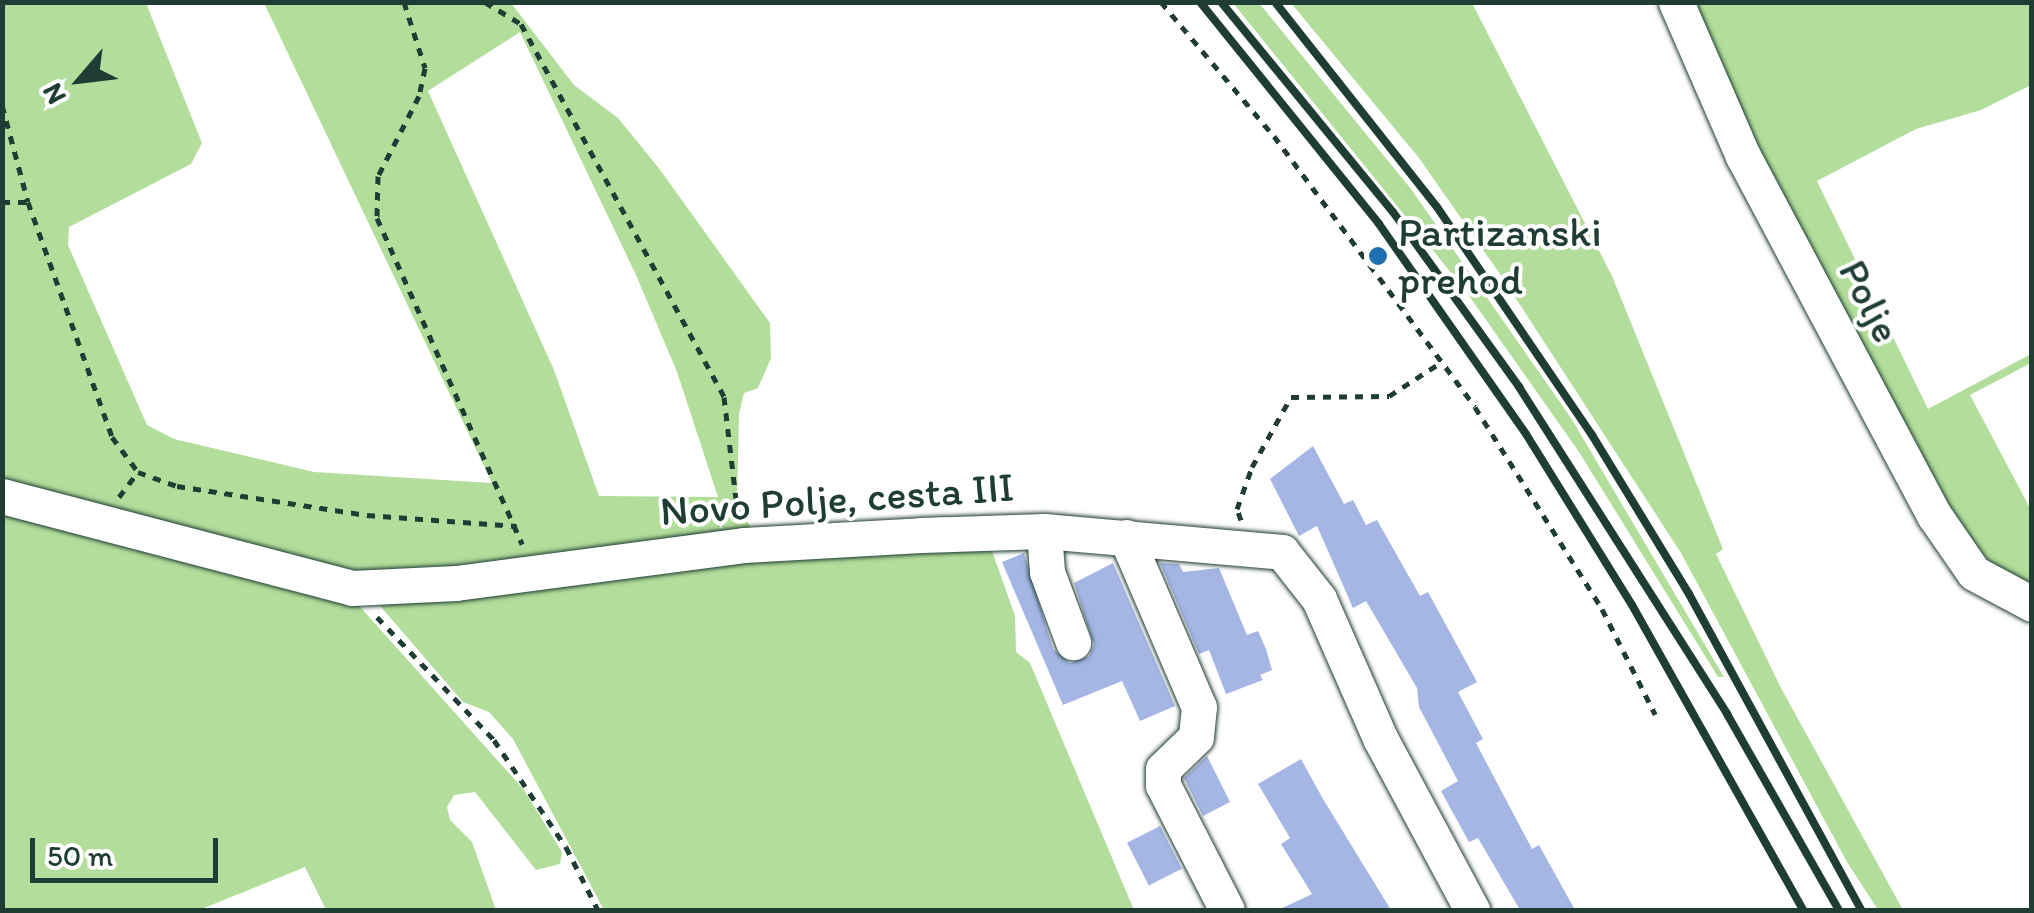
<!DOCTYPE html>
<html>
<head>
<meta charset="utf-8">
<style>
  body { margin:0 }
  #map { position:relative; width:2034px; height:913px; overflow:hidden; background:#fff; font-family:Itim,sans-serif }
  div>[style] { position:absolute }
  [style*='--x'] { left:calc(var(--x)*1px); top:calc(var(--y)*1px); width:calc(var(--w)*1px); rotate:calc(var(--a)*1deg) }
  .green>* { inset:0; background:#b3dd9a }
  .building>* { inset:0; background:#a5b6e5; transform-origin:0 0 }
  .path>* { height:5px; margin-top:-2.5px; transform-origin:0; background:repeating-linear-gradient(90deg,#1f3d34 0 8px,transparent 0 16px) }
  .roads { filter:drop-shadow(0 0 2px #1f3d34) drop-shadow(0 0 2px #1f3d34) }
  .minor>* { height:35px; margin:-17.5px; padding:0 17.5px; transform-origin:17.5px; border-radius:17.5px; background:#fff }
  .rail>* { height:8px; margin:-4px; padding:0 4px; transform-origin:4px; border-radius:4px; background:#1f3d34 }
  .dots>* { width:28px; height:28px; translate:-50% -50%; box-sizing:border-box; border:5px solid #fff; border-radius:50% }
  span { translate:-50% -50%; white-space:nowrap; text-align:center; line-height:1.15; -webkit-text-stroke:8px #fff; paint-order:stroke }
  .poi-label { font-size:42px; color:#1f3d34 }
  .left { translate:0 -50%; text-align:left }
  .street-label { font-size:42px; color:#1f3d34 }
  .frame { position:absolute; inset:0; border:5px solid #1f3d34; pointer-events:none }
  .north { position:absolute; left:30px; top:30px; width:100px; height:100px; -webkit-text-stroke:8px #fff; paint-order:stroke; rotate:242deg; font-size:28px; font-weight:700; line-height:40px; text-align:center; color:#1f3d34 }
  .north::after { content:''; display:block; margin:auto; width:35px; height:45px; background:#1f3d34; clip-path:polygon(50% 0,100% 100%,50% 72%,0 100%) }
  .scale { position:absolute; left:30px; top:838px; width:188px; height:45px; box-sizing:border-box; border:5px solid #1f3d34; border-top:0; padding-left:12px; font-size:30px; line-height:35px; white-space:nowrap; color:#1f3d34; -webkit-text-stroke:8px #fff; paint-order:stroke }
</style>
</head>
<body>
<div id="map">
  <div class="green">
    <div style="clip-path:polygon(evenodd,2px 3px,146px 3px,202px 143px,191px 164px,69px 227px,68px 245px,147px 425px,174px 439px,314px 472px,492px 483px,264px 3px,511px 3px,574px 85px,618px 118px,661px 171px,770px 323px,771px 358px,758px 388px,744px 393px,739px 414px,737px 499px,754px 535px,464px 569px,337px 576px,3px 486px,2px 3px,520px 32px,636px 275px,677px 372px,718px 497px,599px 496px,554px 370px,428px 91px,520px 32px)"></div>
    <div style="clip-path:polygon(1233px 3px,1259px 3px,1411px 189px,1571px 418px,1724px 677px,1718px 677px,1579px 452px,1465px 290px)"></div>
    <div style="clip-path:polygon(1291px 3px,1472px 3px,1612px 276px,1723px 549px,1716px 554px,1781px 688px,1903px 910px,1878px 910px,1847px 862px,1681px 553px,1500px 274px,1419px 158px)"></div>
    <div style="clip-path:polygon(1689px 3px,2031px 3px,2031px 85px,1981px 110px,1916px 129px,1817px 181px,1928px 409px,2031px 354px,2031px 363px,1970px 395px,2031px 510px,2031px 595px,1980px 565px,1838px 316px)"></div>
    <div style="clip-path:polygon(2px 509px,354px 600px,524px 790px,562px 852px,560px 864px,536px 870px,475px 792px,454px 795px,447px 807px,450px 820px,472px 842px,496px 910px,326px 910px,305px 867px,199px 910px,3px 910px)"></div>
    <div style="clip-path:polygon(991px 548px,1015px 616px,1016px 652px,1030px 663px,1134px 910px,604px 910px,513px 739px,489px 712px,463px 702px,375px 600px,606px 569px)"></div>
  </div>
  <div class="building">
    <div style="clip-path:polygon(1313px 446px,1344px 504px,1353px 500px,1366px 525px,1377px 520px,1420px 596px,1428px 592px,1477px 682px,1458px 692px,1483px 739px,1476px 743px,1532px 849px,1539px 845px,1575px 910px,1520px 910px,1478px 838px,1469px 842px,1441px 791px,1458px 781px,1419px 707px,1417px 688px,1366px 601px,1353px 608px,1317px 526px,1299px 536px,1270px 479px)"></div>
    <div style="clip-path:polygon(1024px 553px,1053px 649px,1070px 663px,1089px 656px,1094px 645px,1074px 583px,1113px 563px,1175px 706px,1140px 721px,1122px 681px,1063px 705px,1002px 562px)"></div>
    <div style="clip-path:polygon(1160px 563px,1179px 564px,1183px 572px,1219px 568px,1247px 635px,1258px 631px,1266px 649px,1272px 670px,1260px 675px,1263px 680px,1226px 694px,1209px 650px,1199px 654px)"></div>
    <div style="clip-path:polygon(1207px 756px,1230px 802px,1203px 816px,1184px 778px)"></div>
    <div style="clip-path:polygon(1301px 759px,1323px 799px,1391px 910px,1278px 910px,1312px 894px,1281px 844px,1290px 838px,1258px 784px)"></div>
    <div style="left:1160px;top:826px;width:48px;height:37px;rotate:63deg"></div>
  </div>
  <div class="path">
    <div style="--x:404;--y:2;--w:69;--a:72.3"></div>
    <div style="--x:425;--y:68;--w:29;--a:102"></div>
    <div style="--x:419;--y:96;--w:90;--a:117.1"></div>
    <div style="--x:378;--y:176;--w:42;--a:91.4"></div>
    <div style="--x:377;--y:218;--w:357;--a:66"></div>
    <div style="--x:485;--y:2;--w:42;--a:31.4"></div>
    <div style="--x:521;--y:24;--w:425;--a:61.4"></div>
    <div style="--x:724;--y:397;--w:121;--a:83.3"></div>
    <div style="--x:1161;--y:2;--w:175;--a:49.9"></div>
    <div style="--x:1274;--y:136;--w:337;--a:53.4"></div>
    <div style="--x:1475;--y:407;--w:239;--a:57.8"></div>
    <div style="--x:1602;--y:609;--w:118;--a:63.2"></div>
    <div style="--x:2;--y:105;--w:100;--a:75"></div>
    <div style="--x:28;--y:202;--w:250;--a:70.3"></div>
    <div style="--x:112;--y:437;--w:44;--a:53.4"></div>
    <div style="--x:138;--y:472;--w:41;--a:19.7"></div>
    <div style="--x:177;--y:486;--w:192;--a:8.7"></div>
    <div style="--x:367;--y:515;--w:150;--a:4.2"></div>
    <div style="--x:2;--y:202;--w:26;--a:0"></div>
    <div style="--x:119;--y:497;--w:31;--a:-53"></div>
    <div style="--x:1241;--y:520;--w:12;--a:-110"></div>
    <div style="--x:1237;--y:509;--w:45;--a:-70.3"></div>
    <div style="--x:1252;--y:467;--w:80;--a:-60.9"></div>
    <div style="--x:1291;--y:397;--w:98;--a:-0.6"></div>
    <div style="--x:1389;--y:396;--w:61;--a:-32.9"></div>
    <div style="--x:377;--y:617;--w:170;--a:46.4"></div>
    <div style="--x:494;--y:740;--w:129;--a:56.1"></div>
    <div style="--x:566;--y:847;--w:71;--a:63.1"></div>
  </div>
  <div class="roads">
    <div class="minor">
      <div style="--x:1676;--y:2;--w:168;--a:66.5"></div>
      <div style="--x:1743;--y:156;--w:407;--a:62"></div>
      <div style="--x:1934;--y:515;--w:70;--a:55.4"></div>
      <div style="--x:1974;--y:573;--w:66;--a:28.1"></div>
      <div style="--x:2;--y:496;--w:362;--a:14.7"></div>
      <div style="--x:352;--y:588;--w:104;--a:-2.8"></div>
      <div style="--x:456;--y:583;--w:290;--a:-7.5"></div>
      <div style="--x:744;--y:545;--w:177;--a:-3.2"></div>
      <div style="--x:921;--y:535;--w:123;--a:-1.9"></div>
      <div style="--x:1044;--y:531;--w:239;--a:5"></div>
      <div style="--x:1282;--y:552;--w:60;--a:51.8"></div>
      <div style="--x:1319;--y:599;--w:154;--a:66.3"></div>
      <div style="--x:1381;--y:740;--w:193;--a:61.8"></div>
      <div style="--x:1044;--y:531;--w:41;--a:85.8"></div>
      <div style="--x:1047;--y:572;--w:75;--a:69.6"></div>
      <div style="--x:1126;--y:537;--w:185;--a:66.8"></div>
      <div style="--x:1199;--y:707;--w:30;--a:96"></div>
      <div style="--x:1196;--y:737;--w:46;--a:135.9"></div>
      <div style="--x:1163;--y:769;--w:16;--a:90"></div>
      <div style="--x:1163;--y:785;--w:140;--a:62.9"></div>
    </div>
  </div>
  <div class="rail">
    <div style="--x:1200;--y:2;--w:285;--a:51.1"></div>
    <div style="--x:1379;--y:224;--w:256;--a:55"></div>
    <div style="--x:1526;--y:434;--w:201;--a:58.2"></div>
    <div style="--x:1632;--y:605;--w:350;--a:60.7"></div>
    <div style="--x:1221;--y:2;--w:271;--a:50.7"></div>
    <div style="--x:1393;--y:212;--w:216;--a:54.2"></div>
    <div style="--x:1519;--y:387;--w:388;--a:57.5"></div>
    <div style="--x:1727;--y:714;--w:226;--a:60.3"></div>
    <div style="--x:1275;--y:2;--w:261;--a:51.7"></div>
    <div style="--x:1437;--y:207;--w:276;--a:55.8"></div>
    <div style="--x:1592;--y:435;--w:186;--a:58.6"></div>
    <div style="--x:1689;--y:594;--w:360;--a:61.4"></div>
  </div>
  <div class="dots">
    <div style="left:1378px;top:256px;background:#1f6fb2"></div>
  </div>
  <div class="poi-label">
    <span class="left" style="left:1398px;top:256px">Partizanski<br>prehod</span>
  </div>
  <div class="street-label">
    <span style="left:1870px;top:301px;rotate:63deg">Polje</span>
    <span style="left:837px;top:499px;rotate:-4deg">Novo Polje, cesta III</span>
  </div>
  <div class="frame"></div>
  <div class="north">N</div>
  <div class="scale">50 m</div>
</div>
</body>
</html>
